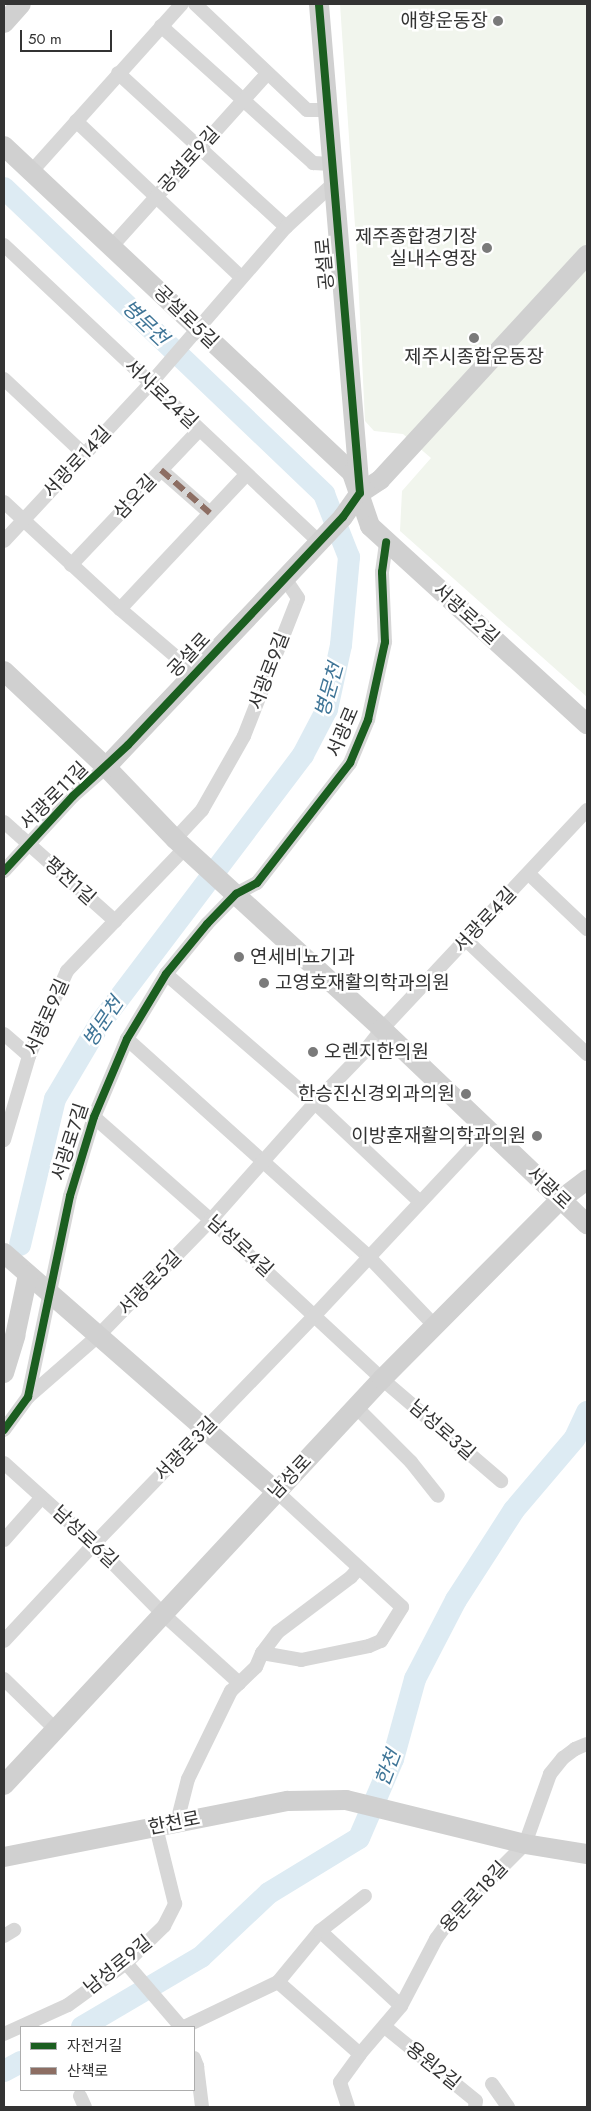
<!DOCTYPE html>
<html>
<head>
<meta charset="utf-8">
<style>
  body { margin:0 }
  #map { position:relative; width:591px; height:2111px; overflow:hidden; background:#fff; font-family:Jost,"Noto Sans KR",sans-serif }
  div>[style] { position:absolute }
  [style*='--x'] { left:calc(var(--x)*1px); top:calc(var(--y)*1px); width:calc(var(--w)*1px); rotate:calc(var(--a)*1deg) }
  .green>* { inset:0; background:#f1f5ed }
  .river>* { height:22px; margin:-11px; padding:0 11px; transform-origin:11px; border-radius:11px; background:#ddebf3 }
  .street>* { height:14px; margin:-7px; padding:0 7px; transform-origin:7px; border-radius:7px; background:#d7d7d7 }
  .secondary>* { height:20px; margin:-10px; padding:0 10px; transform-origin:10px; border-radius:10px; background:#d0d0d0 }
  .quiet>* { height:6px; margin-top:-3px; transform-origin:0; background:repeating-linear-gradient(90deg,#8d6e63 0 12px,transparent 0 18px) }
  .cycleway>* { height:8px; margin:-4px; padding:0 4px; transform-origin:4px; border-radius:4px; background:#1b5e20 }
  .dots>* { width:14px; height:14px; translate:-50% -50%; box-sizing:border-box; border:2px solid #fff; border-radius:50% }
  span { translate:-50% -50%; white-space:nowrap; text-align:center; line-height:1.15; -webkit-text-stroke:5px #fff; paint-order:stroke }
  .poi-label { font-size:19px; color:#333 }
  .right { translate:-100% -50%; text-align:right }
  .left { translate:0 -50%; text-align:left }
  .street-label { font-size:19px; color:#333 }
  .water-label { font-size:20px; color:#3f7597; font-style:italic }
  .frame { position:absolute; inset:0; border:5px solid #333; pointer-events:none }
  .legend { position:absolute; left:20px; top:2026px; width:175px; height:65px; box-sizing:border-box; background:#fff; border:1px solid #adadad; margin:0; padding:6px 9px; list-style:none; font-size:15px; color:#333 }
  .legend li { display:flex; align-items:center; gap:10px; height:25px }
  .legend b { width:25px; border:1px solid #adadad }
  .scale { position:absolute; left:20px; top:30px; width:92px; height:22px; box-sizing:border-box; border:2px solid #333; border-top:0; padding-left:6px; font-size:15px; line-height:18px; white-space:nowrap; color:#333; -webkit-text-stroke:4px #fff; paint-order:stroke }
</style>
</head>
<body>
<div id="map">
  <div class="green">
    <div style="clip-path:polygon(340px 4px,587px 4px,587px 697px,400px 531px,402px 491px,431px 458px,403px 434px,374px 431px,365px 421px,357px 256px)"></div>
  </div>
  <div class="river">
    <div style="--x:4;--y:188;--w:443;--a:43.7"></div>
    <div style="--x:324;--y:494;--w:68;--a:68.4"></div>
    <div style="--x:349;--y:557;--w:88;--a:95.2"></div>
    <div style="--x:341;--y:645;--w:66;--a:102.3"></div>
    <div style="--x:327;--y:709;--w:52;--a:117.6"></div>
    <div style="--x:303;--y:755;--w:336;--a:127.1"></div>
    <div style="--x:100;--y:1023;--w:88;--a:120.6"></div>
    <div style="--x:55;--y:1099;--w:150;--a:103.5"></div>
    <div style="--x:82;--y:2027;--w:138;--a:-30.5"></div>
    <div style="--x:201;--y:1957;--w:93;--a:-43.3"></div>
    <div style="--x:269;--y:1893;--w:105;--a:-31.4"></div>
    <div style="--x:359;--y:1838;--w:86;--a:-66.7"></div>
    <div style="--x:393;--y:1759;--w:83;--a:-74.6"></div>
    <div style="--x:415;--y:1679;--w:89;--a:-62.6"></div>
    <div style="--x:456;--y:1600;--w:107;--a:-57.2"></div>
    <div style="--x:514;--y:1510;--w:94;--a:-49.7"></div>
    <div style="--x:575;--y:1438;--w:29;--a:-65"></div>
    <div style="--x:4;--y:2071;--w:19;--a:-28"></div>
  </div>
  <div class="street">
    <div style="--x:195;--y:4;--w:154;--a:43.4"></div>
    <div style="--x:307;--y:110;--w:22;--a:0"></div>
    <div style="--x:161;--y:26;--w:205;--a:42"></div>
    <div style="--x:313;--y:163;--w:19;--a:3"></div>
    <div style="--x:118;--y:73;--w:228;--a:42.5"></div>
    <div style="--x:76;--y:121;--w:227;--a:43.4"></div>
    <div style="--x:31;--y:172;--w:226;--a:-48.1"></div>
    <div style="--x:4;--y:245;--w:433;--a:43.3"></div>
    <div style="--x:112;--y:246;--w:232;--a:-48"></div>
    <div style="--x:4;--y:379;--w:111;--a:43.2"></div>
    <div style="--x:161;--y:470;--w:65;--a:41.3"></div>
    <div style="--x:4;--y:502;--w:158;--a:42.7"></div>
    <div style="--x:120;--y:609;--w:99;--a:40.5"></div>
    <div style="--x:4;--y:541;--w:214;--a:-47.1"></div>
    <div style="--x:150;--y:384;--w:208;--a:-49.1"></div>
    <div style="--x:286;--y:227;--w:65;--a:-42.5"></div>
    <div style="--x:71;--y:565;--w:186;--a:-46.5"></div>
    <div style="--x:120;--y:609;--w:184;--a:-46.8"></div>
    <div style="--x:4;--y:822;--w:149;--a:41.7"></div>
    <div style="--x:175;--y:839;--w:40;--a:-47"></div>
    <div style="--x:202;--y:810;--w:85;--a:-60.4"></div>
    <div style="--x:244;--y:736;--w:148;--a:-68.6"></div>
    <div style="--x:298;--y:598;--w:25;--a:-124"></div>
    <div style="--x:4;--y:871;--w:102;--a:-47.4"></div>
    <div style="--x:73;--y:796;--w:44;--a:-41.3"></div>
    <div style="--x:529;--y:874;--w:80;--a:43.5"></div>
    <div style="--x:467;--y:941;--w:165;--a:43.3"></div>
    <div style="--x:166;--y:974;--w:197;--a:40.9"></div>
    <div style="--x:315;--y:1103;--w:144;--a:43.3"></div>
    <div style="--x:4;--y:1034;--w:33;--a:41"></div>
    <div style="--x:127;--y:1039;--w:324;--a:42"></div>
    <div style="--x:368;--y:1256;--w:97;--a:46.3"></div>
    <div style="--x:94;--y:1117;--w:156;--a:41.4"></div>
    <div style="--x:211;--y:1220;--w:233;--a:42.9"></div>
    <div style="--x:382;--y:1379;--w:157;--a:40.6"></div>
    <div style="--x:4;--y:1140;--w:88;--a:-73.4"></div>
    <div style="--x:29;--y:1056;--w:93;--a:-65.9"></div>
    <div style="--x:67;--y:971;--w:170;--a:-46.2"></div>
    <div style="--x:28;--y:1397;--w:93;--a:-41.1"></div>
    <div style="--x:98;--y:1336;--w:162;--a:-45.8"></div>
    <div style="--x:211;--y:1220;--w:157;--a:-48.4"></div>
    <div style="--x:315;--y:1103;--w:71;--a:-46.1"></div>
    <div style="--x:364;--y:1052;--w:29;--a:-52"></div>
    <div style="--x:382;--y:1029;--w:300;--a:-46.9"></div>
    <div style="--x:356;--y:1407;--w:78;--a:45"></div>
    <div style="--x:411;--y:1462;--w:43;--a:51.5"></div>
    <div style="--x:4;--y:1430;--w:41;--a:-54"></div>
    <div style="--x:28;--y:1397;--w:205;--a:-78.2"></div>
    <div style="--x:70;--y:1196;--w:83;--a:-73.1"></div>
    <div style="--x:94;--y:1117;--w:85;--a:-67.1"></div>
    <div style="--x:127;--y:1039;--w:76;--a:-59"></div>
    <div style="--x:166;--y:974;--w:65;--a:-50.6"></div>
    <div style="--x:207;--y:924;--w:42;--a:-46"></div>
    <div style="--x:236;--y:894;--w:24;--a:-28"></div>
    <div style="--x:257;--y:883;--w:152;--a:-52.2"></div>
    <div style="--x:350;--y:763;--w:47;--a:-67.3"></div>
    <div style="--x:368;--y:720;--w:80;--a:-77.7"></div>
    <div style="--x:385;--y:642;--w:70;--a:-92.5"></div>
    <div style="--x:382;--y:572;--w:30;--a:-82"></div>
    <div style="--x:4;--y:1463;--w:121;--a:42"></div>
    <div style="--x:94;--y:1544;--w:98;--a:45.4"></div>
    <div style="--x:163;--y:1614;--w:103;--a:42.2"></div>
    <div style="--x:4;--y:1540;--w:57;--a:-48.5"></div>
    <div style="--x:4;--y:1641;--w:132;--a:-47.1"></div>
    <div style="--x:94;--y:1544;--w:318;--a:-46"></div>
    <div style="--x:315;--y:1315;--w:253;--a:-46.9"></div>
    <div style="--x:262;--y:1653;--w:40;--a:10"></div>
    <div style="--x:301;--y:1660;--w:69;--a:-11.6"></div>
    <div style="--x:369;--y:1646;--w:13;--a:-23"></div>
    <div style="--x:381;--y:1641;--w:40;--a:-58"></div>
    <div style="--x:402;--y:1607;--w:170;--a:-137.4"></div>
    <div style="--x:4;--y:1679;--w:73;--a:44.4"></div>
    <div style="--x:177;--y:1822;--w:44;--a:-75.7"></div>
    <div style="--x:188;--y:1779;--w:98;--a:-64"></div>
    <div style="--x:231;--y:1691;--w:35;--a:-44"></div>
    <div style="--x:256;--y:1667;--w:15;--a:-67"></div>
    <div style="--x:262;--y:1653;--w:26;--a:-53"></div>
    <div style="--x:278;--y:1632;--w:91;--a:-37"></div>
    <div style="--x:351;--y:1577;--w:11;--a:-49"></div>
    <div style="--x:320;--y:1931;--w:110;--a:42.8"></div>
    <div style="--x:4;--y:1936;--w:12;--a:-31"></div>
    <div style="--x:126;--y:1963;--w:84;--a:49.3"></div>
    <div style="--x:278;--y:1982;--w:109;--a:41.3"></div>
    <div style="--x:184;--y:2027;--w:104;--a:-25.6"></div>
    <div style="--x:278;--y:1982;--w:66;--a:-50.5"></div>
    <div style="--x:320;--y:1931;--w:57;--a:-37.9"></div>
    <div style="--x:385;--y:2027;--w:117;--a:39.1"></div>
    <div style="--x:476;--y:2101;--w:6;--a:99"></div>
    <div style="--x:4;--y:2034;--w:70;--a:-24.4"></div>
    <div style="--x:68;--y:2005;--w:72;--a:-35.9"></div>
    <div style="--x:126;--y:1963;--w:53;--a:-44.2"></div>
    <div style="--x:164;--y:1926;--w:25;--a:-63"></div>
    <div style="--x:175;--y:1904;--w:79;--a:-103.9"></div>
    <div style="--x:194;--y:2058;--w:9;--a:69"></div>
    <div style="--x:197;--y:2066;--w:41;--a:83"></div>
    <div style="--x:492;--y:2084;--w:28;--a:55"></div>
    <div style="--x:80;--y:2096;--w:12;--a:66"></div>
    <div style="--x:348;--y:2107;--w:26;--a:-108"></div>
    <div style="--x:340;--y:2082;--w:34;--a:-54"></div>
    <div style="--x:360;--y:2054;--w:63;--a:-49.5"></div>
    <div style="--x:401;--y:2006;--w:76;--a:-62.4"></div>
    <div style="--x:436;--y:1939;--w:26;--a:-54"></div>
    <div style="--x:451;--y:1918;--w:105;--a:-45"></div>
    <div style="--x:525;--y:1844;--w:74;--a:-70.3"></div>
    <div style="--x:550;--y:1774;--w:21;--a:-51"></div>
    <div style="--x:563;--y:1758;--w:15;--a:-37"></div>
    <div style="--x:575;--y:1749;--w:13;--a:-23"></div>
  </div>
  <div class="secondary">
    <div style="--x:4;--y:23;--w:25;--a:-48"></div>
    <div style="--x:4;--y:146;--w:478;--a:43.2"></div>
    <div style="--x:352;--y:473;--w:56;--a:71.2"></div>
    <div style="--x:370;--y:526;--w:294;--a:42.4"></div>
    <div style="--x:360;--y:493;--w:24;--a:-33"></div>
    <div style="--x:380;--y:480;--w:306;--a:-47.4"></div>
    <div style="--x:4;--y:671;--w:140;--a:43.3"></div>
    <div style="--x:106;--y:767;--w:100;--a:46.2"></div>
    <div style="--x:175;--y:839;--w:281;--a:42.5"></div>
    <div style="--x:382;--y:1029;--w:283;--a:43.6"></div>
    <div style="--x:106;--y:767;--w:344;--a:-46.5"></div>
    <div style="--x:343;--y:517;--w:29;--a:-55"></div>
    <div style="--x:360;--y:493;--w:491;--a:-94.8"></div>
    <div style="--x:4;--y:1253;--w:363;--a:41.2"></div>
    <div style="--x:4;--y:1373;--w:39;--a:-73"></div>
    <div style="--x:15;--y:1336;--w:62;--a:-78"></div>
    <div style="--x:4;--y:1785;--w:555;--a:-47.05"></div>
    <div style="--x:382;--y:1379;--w:252;--a:-45.2"></div>
    <div style="--x:560;--y:1200;--w:34;--a:-37"></div>
    <div style="--x:4;--y:1857;--w:289;--a:-11.2"></div>
    <div style="--x:288;--y:1801;--w:58;--a:-1"></div>
    <div style="--x:346;--y:1800;--w:184;--a:13.8"></div>
    <div style="--x:525;--y:1844;--w:63;--a:9.2"></div>
  </div>
  <div class="quiet">
    <div style="--x:161;--y:470;--w:65;--a:41.3"></div>
  </div>
  <div class="cycleway">
    <div style="--x:4;--y:871;--w:102;--a:-47.4"></div>
    <div style="--x:73;--y:796;--w:75;--a:-42.8"></div>
    <div style="--x:128;--y:745;--w:313;--a:-46.7"></div>
    <div style="--x:343;--y:517;--w:29;--a:-55"></div>
    <div style="--x:360;--y:493;--w:491;--a:-94.8"></div>
    <div style="--x:4;--y:1430;--w:41;--a:-54"></div>
    <div style="--x:28;--y:1397;--w:205;--a:-78.2"></div>
    <div style="--x:70;--y:1196;--w:83;--a:-73.1"></div>
    <div style="--x:94;--y:1117;--w:85;--a:-67.1"></div>
    <div style="--x:127;--y:1039;--w:76;--a:-59"></div>
    <div style="--x:166;--y:974;--w:65;--a:-50.6"></div>
    <div style="--x:207;--y:924;--w:42;--a:-46"></div>
    <div style="--x:236;--y:894;--w:24;--a:-28"></div>
    <div style="--x:257;--y:883;--w:152;--a:-52.2"></div>
    <div style="--x:350;--y:763;--w:47;--a:-67.3"></div>
    <div style="--x:368;--y:720;--w:80;--a:-77.7"></div>
    <div style="--x:385;--y:642;--w:70;--a:-92.5"></div>
    <div style="--x:382;--y:572;--w:30;--a:-82"></div>
  </div>
  <div class="dots">
    <div style="left:498px;top:21px;background:#7a7a7a"></div>
    <div style="left:487px;top:248px;background:#7a7a7a"></div>
    <div style="left:474px;top:338px;background:#7a7a7a"></div>
    <div style="left:239px;top:957px;background:#7a7a7a"></div>
    <div style="left:264px;top:983px;background:#7a7a7a"></div>
    <div style="left:313px;top:1052px;background:#7a7a7a"></div>
    <div style="left:466px;top:1094px;background:#7a7a7a"></div>
    <div style="left:537px;top:1136px;background:#7a7a7a"></div>
  </div>
  <div class="poi-label">
    <span class="right" style="left:488px;top:21px">애향운동장</span>
    <span class="right" style="left:477px;top:248px">제주종합경기장<br>실내수영장</span>
    <span style="left:474px;top:357px">제주시종합운동장</span>
    <span class="left" style="left:250px;top:957px">연세비뇨기과</span>
    <span class="left" style="left:275px;top:983px">고영호재활의학과의원</span>
    <span class="left" style="left:324px;top:1052px">오렌지한의원</span>
    <span class="right" style="left:455px;top:1094px">한승진신경외과의원</span>
    <span class="right" style="left:526px;top:1136px">이방훈재활의학과의원</span>
  </div>
  <div class="street-label">
    <span style="left:189px;top:160px;rotate:-48deg">공설로9길</span>
    <span style="left:325px;top:264px;rotate:-95deg">공설로</span>
    <span style="left:186px;top:317px;rotate:44deg">공설로5길</span>
    <span style="left:161px;top:394px;rotate:43deg">서사로24길</span>
    <span style="left:77px;top:462px;rotate:-47deg">서광로14길</span>
    <span style="left:135px;top:497px;rotate:-47deg">삼오길</span>
    <span style="left:466px;top:614px;rotate:42deg">서광로2길</span>
    <span style="left:189px;top:655px;rotate:-47deg">공설로</span>
    <span style="left:269px;top:671px;rotate:-69deg">서광로9길</span>
    <span style="left:343px;top:732px;rotate:-67deg">서광로</span>
    <span style="left:54px;top:796px;rotate:-45deg">서광로11길</span>
    <span style="left:70px;top:881px;rotate:42deg">평전1길</span>
    <span style="left:485px;top:920px;rotate:-47deg">서광로4길</span>
    <span style="left:47px;top:1017px;rotate:-66deg">서광로9길</span>
    <span style="left:70px;top:1142px;rotate:-72deg">서광로7길</span>
    <span style="left:549px;top:1188px;rotate:43deg">서광로</span>
    <span style="left:240px;top:1246px;rotate:42deg">남성로4길</span>
    <span style="left:150px;top:1283px;rotate:-46deg">서광로5길</span>
    <span style="left:442px;top:1430px;rotate:41deg">남성로3길</span>
    <span style="left:186px;top:1449px;rotate:-46deg">서광로3길</span>
    <span style="left:290px;top:1477px;rotate:-47deg">남성로</span>
    <span style="left:85px;top:1537px;rotate:43deg">남성로6길</span>
    <span style="left:174px;top:1823px;rotate:-11deg">한천로</span>
    <span style="left:474px;top:1897px;rotate:-47deg">용문로18길</span>
    <span style="left:118px;top:1965px;rotate:-39deg">남성로9길</span>
    <span style="left:433px;top:2066px;rotate:39deg">용원2길</span>
  </div>
  <div class="water-label">
    <span style="left:145px;top:323px;rotate:44deg">병문천</span>
    <span style="left:329px;top:690px;rotate:-74deg">병문천</span>
    <span style="left:103px;top:1022px;rotate:-56deg">병문천</span>
    <span style="left:388px;top:1768px;rotate:-69deg">한천</span>
  </div>
  <div class="frame"></div>
  <ul class="legend">
  <li><b style="height:6px;background:#1b5e20"></b>자전거길</li>
  <li><b style="height:6px;background:#8d6e63"></b>산책로</li>
  </ul>
  <div class="scale">50 m</div>
</div>
</body>
</html>
